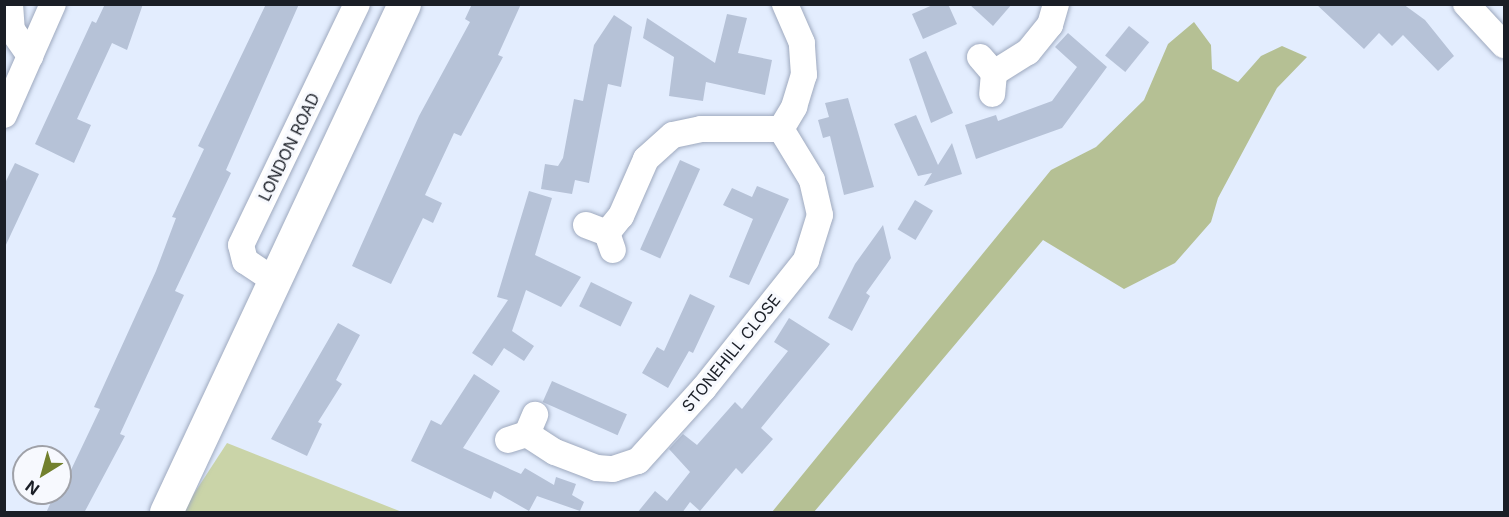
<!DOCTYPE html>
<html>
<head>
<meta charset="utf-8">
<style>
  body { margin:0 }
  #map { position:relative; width:1509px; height:517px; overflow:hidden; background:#e3edfe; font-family:Inter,sans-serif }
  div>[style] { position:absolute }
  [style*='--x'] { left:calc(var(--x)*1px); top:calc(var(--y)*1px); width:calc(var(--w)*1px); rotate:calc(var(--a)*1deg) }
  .green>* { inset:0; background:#cad4a8 }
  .forest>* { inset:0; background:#b5c094 }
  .building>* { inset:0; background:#b6c2d7; transform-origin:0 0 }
  .roads { filter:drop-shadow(0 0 2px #9ea9be) drop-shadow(0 0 2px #9ea9be) }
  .street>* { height:26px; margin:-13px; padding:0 13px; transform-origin:13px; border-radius:13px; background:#fff }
  .highway>* { height:33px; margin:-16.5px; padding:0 16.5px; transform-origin:16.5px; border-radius:16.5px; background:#fff }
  span { translate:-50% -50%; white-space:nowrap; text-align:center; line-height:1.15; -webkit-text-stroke:6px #f7f9fe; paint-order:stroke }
  .street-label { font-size:16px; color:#1a1e26 }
  .frame { position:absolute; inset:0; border:6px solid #1a1e26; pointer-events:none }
  .north { position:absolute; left:12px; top:445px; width:60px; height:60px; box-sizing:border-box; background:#f7f9fe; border:2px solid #9fa1a8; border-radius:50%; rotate:217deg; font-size:16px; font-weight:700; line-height:24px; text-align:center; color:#1a1e26 }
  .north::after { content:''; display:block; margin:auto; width:21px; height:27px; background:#72802e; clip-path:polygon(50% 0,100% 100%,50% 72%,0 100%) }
</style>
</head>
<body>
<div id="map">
  <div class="green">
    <div style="clip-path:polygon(227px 443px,402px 512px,182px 512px)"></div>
  </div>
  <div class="forest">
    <div style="clip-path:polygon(1194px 22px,1211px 45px,1212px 69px,1238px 82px,1261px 56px,1282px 46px,1307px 57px,1277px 88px,1218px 198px,1211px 222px,1175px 263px,1124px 289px,1043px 240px,814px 512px,772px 512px,1051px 170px,1096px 147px,1144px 100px,1168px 44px)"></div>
  </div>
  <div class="building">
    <div style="clip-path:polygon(105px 4px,143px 4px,127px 50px,112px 43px,77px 119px,91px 125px,74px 163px,35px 144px,92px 21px,96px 23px)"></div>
    <div style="clip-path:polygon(266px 4px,299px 4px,226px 170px,231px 173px,175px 291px,184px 295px,120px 434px,125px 436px,84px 513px,46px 513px,55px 493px,60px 493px,100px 409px,94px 407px,156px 271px,176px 218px,172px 217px,204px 149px,198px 146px)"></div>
    <div style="clip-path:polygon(472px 4px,521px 4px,498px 55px,503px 57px,461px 136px,454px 133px,425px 195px,442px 203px,433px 223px,423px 218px,391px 284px,352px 266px,419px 116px,470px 22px,465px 19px)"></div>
    <div style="clip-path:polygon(935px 4px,948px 4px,957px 24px,923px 39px,912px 14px)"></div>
    <div style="clip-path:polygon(969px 4px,1012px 4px,993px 26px)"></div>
    <div style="clip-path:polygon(1316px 4px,1403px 4px,1425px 20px,1454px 56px,1438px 71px,1403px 35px,1392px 46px,1379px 33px,1364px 49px)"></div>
    <div style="clip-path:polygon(727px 14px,747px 18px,738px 53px,772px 60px,765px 95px,706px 82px,703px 101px,669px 96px,674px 57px,643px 38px,647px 18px,715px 63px)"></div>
    <div style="clip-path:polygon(614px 15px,632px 27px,621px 87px,608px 84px,589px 183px,575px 180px,572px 194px,541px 189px,545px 164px,558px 166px,563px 158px,574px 99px,583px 101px,594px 45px)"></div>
    <div style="left:1129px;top:26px;width:26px;height:38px;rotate:39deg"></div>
    <div style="clip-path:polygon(1068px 33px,1107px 67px,1062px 128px,976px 159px,965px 125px,996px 115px,998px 121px,1052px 101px,1077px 67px,1055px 47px)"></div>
    <div style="clip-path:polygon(926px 51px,953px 113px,931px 123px,909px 59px)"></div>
    <div style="clip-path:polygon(848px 98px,874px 187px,844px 195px,830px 136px,823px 138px,818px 120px,829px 117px,825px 103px)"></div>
    <div style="clip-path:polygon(916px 115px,938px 165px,952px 143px,962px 174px,924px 186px,932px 173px,918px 176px,894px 124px)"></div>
    <div style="left:680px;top:160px;width:22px;height:98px;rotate:24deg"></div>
    <div style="clip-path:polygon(15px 163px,39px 174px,4px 249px,4px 185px)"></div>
    <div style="clip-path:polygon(757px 186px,789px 199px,749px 285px,729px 277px,753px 219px,723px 205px,732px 188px,752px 197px)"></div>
    <div style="clip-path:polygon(529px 191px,552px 198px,535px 255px,581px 277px,561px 307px,526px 290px,512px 331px,534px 346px,524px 361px,504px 348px,492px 366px,472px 353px,508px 300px,497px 297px)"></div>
    <div style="left:915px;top:200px;width:21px;height:34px;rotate:31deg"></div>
    <div style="clip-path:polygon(883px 225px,891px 258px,866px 293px,870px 296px,852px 331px,828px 318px,855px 264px)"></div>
    <div style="left:591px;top:282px;width:46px;height:27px;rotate:26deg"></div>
    <div style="clip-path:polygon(690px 294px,715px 306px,693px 353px,689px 351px,668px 388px,642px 373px,657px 347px,664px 351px)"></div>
    <div style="clip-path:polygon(789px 318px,830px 344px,761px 428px,773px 439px,742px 474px,736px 468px,700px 511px,690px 502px,682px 513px,637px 513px,655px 491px,667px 501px,690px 472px,669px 449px,683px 434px,697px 445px,735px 402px,742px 409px,788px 351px,774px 342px)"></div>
    <div style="clip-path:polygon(338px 323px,360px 335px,336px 380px,342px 384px,318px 422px,322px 424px,307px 456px,271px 439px)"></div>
    <div style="clip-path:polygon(474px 374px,500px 391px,463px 448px,521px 474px,525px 468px,554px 485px,556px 477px,576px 484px,572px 495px,584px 502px,580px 511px,537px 496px,529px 511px,494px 491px,491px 499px,411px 461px,431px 420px,441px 425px)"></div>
    <div style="left:552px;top:381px;width:82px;height:23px;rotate:24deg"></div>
  </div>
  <div class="roads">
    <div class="street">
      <div style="--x:10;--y:4;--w:26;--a:86"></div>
      <div style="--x:12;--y:30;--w:32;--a:55"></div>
      <div style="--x:1466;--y:4;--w:56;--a:47.2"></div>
      <div style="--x:980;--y:57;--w:21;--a:49"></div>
      <div style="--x:994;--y:73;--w:21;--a:95"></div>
      <div style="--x:994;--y:73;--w:40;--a:-32"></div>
      <div style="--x:1028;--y:52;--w:35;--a:-51"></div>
      <div style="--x:1050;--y:25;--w:22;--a:-74"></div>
      <div style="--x:4;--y:115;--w:121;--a:-66.2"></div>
      <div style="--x:586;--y:225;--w:22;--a:21"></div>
      <div style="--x:607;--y:233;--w:18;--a:71"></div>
      <div style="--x:607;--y:233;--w:22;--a:-51"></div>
      <div style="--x:621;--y:216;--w:62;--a:-66.3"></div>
      <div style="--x:646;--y:159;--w:36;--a:-42"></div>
      <div style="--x:673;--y:135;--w:29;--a:-12"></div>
      <div style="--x:701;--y:129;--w:80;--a:0"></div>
      <div style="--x:272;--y:279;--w:32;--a:-146"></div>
      <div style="--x:245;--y:261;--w:16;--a:-104"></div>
      <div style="--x:241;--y:245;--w:267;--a:-64.3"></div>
      <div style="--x:527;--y:434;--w:33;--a:33"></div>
      <div style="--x:555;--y:452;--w:45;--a:20.9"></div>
      <div style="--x:597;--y:468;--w:16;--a:4"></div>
      <div style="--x:613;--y:469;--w:26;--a:-18"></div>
      <div style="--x:638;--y:461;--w:98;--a:-47.9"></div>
      <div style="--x:704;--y:388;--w:164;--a:-51.4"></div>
      <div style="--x:806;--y:260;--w:47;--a:-72.7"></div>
      <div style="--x:820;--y:215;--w:36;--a:-103"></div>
      <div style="--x:812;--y:180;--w:60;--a:-121.3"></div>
      <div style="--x:781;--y:129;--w:26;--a:-59"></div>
      <div style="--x:794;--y:107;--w:34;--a:-73"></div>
      <div style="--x:804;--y:75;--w:32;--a:-94"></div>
      <div style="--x:802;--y:43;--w:43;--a:-113.6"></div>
      <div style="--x:508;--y:440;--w:20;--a:-18"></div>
      <div style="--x:527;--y:434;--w:21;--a:-67"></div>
    </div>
    <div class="highway">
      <div style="--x:166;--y:512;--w:561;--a:-64.9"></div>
    </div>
  </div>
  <div class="street-label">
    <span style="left:289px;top:147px;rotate:-64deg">LONDON ROAD</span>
    <span style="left:731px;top:353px;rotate:-51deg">STONEHILL CLOSE</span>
  </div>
  <div class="frame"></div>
  <div class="north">N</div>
</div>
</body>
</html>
